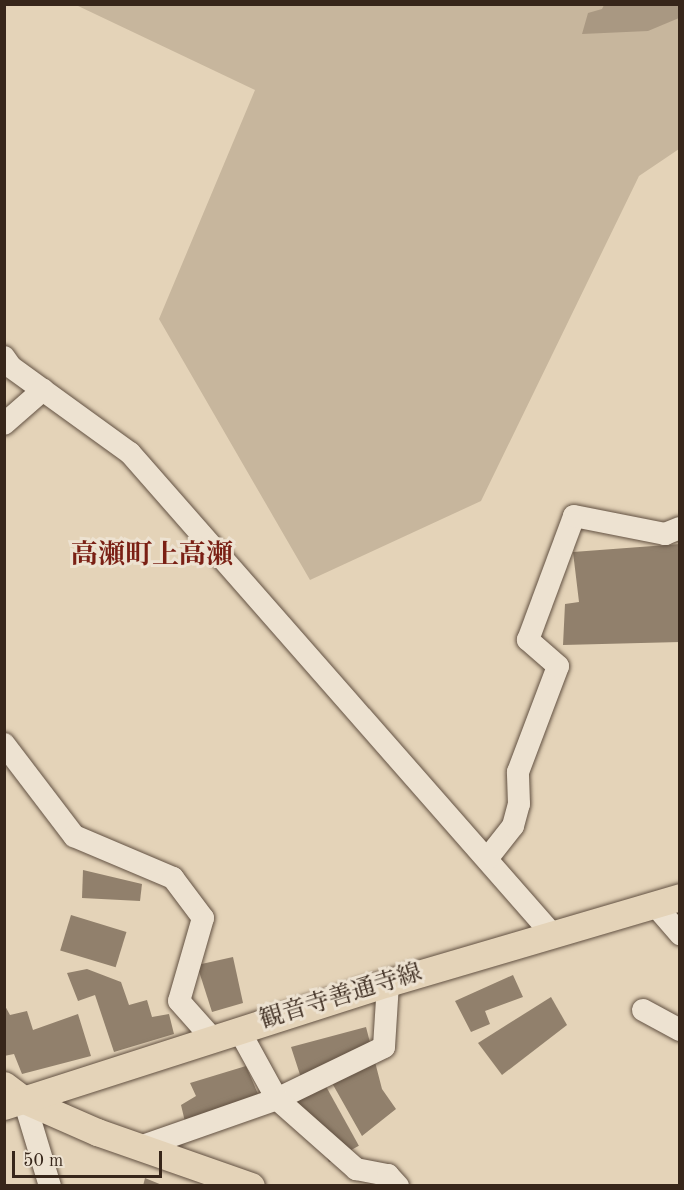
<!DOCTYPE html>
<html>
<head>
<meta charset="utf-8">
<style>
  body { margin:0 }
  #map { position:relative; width:684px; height:1190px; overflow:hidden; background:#e4d3b8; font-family:"Old Standard TT","Noto Serif JP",serif }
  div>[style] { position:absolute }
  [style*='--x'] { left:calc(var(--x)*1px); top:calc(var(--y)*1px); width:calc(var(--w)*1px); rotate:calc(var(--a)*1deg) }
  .green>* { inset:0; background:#c7b69d }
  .water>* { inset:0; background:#a99882 }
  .building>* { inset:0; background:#91806c; transform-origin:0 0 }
  .roads { filter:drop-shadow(0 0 2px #625142) drop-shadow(0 0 2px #625142) }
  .minor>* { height:22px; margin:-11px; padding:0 11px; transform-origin:11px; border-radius:11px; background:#ede2d1 }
  .major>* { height:27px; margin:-13.5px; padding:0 13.5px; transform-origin:13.5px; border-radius:13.5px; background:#e4d3b8 }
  span { translate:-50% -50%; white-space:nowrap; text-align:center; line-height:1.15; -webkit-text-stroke:6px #ede2d1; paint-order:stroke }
  .street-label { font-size:24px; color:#37261a }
  .quarter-label { font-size:27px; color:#7a1f14; font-weight:700 }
  .frame { position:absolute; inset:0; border:6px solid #37261a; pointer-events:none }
  .scale { position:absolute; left:12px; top:1151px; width:150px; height:27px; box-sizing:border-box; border:3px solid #37261a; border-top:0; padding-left:8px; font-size:18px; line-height:21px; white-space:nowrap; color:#37261a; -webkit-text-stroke:4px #ede2d1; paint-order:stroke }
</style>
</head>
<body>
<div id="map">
  <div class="green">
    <div style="clip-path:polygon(76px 5px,679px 5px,679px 149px,639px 176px,481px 501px,310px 580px,159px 319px,255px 90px)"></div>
  </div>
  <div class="water">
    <div style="clip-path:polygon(604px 5px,679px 5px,679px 18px,648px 31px,582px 34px,588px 13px,602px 9px)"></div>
  </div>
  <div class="building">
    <div style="clip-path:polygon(680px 544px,680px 642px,563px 645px,565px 604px,579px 602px,573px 552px)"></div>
    <div style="clip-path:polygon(83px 870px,142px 884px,140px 901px,82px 898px)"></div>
    <div style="left:71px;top:915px;width:58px;height:37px;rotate:17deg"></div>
    <div style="clip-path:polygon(233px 957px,243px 1003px,212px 1012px,197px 965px)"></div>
    <div style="clip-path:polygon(87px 969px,121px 982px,129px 1005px,147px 1000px,152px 1017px,169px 1014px,174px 1034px,114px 1052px,95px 995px,78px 1001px,67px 973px)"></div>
    <div style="clip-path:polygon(513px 975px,523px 997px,485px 1011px,490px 1024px,471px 1032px,455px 1001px)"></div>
    <div style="clip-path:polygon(551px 997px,567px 1025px,502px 1075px,478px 1043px)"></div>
    <div style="clip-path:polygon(4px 1004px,10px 1015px,27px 1011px,33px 1030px,78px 1014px,91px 1056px,22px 1074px,14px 1054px,4px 1056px)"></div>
    <div style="clip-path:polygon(366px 1027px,382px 1089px,396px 1109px,362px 1136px,332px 1083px,303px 1084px,291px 1047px)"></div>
    <div style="clip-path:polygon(246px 1066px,261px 1101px,187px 1130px,181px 1105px,196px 1096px,190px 1083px)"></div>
    <div style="left:323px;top:1081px;width:74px;height:34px;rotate:61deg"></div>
    <div style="clip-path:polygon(145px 1178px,162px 1185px,162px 1186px,143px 1186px)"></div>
  </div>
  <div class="roads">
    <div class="minor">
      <div style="--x:4;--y:357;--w:12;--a:55"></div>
      <div style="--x:11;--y:367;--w:147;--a:35.9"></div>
      <div style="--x:130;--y:453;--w:640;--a:48.74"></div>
      <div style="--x:4;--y:424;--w:52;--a:-41.1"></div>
      <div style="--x:4;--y:744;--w:116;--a:52.7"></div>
      <div style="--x:74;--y:836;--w:108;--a:23"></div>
      <div style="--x:173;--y:878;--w:50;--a:53.1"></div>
      <div style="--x:203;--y:918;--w:86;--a:106.1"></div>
      <div style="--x:179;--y:1001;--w:50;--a:48.3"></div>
      <div style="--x:487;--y:859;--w:42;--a:-51.8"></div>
      <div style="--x:513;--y:826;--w:23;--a:-75"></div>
      <div style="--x:519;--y:804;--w:32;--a:-92"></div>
      <div style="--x:518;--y:772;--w:113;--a:-69.3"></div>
      <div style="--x:558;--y:666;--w:40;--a:-139"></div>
      <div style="--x:528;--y:640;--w:132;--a:-69.6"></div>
      <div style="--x:574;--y:516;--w:93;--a:11.2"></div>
      <div style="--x:665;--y:534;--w:16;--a:-22"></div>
      <div style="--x:654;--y:904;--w:40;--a:49"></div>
      <div style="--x:643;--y:1010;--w:42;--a:28.4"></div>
      <div style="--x:239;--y:1030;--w:79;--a:61.2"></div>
      <div style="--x:277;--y:1099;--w:119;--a:-25.9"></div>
      <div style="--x:384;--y:1047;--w:64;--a:-86.4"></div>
      <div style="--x:24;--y:1100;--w:90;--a:73.2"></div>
      <div style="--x:140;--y:1147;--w:145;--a:-19.3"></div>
      <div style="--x:277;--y:1099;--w:106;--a:41.5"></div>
      <div style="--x:356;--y:1169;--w:33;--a:11"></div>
      <div style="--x:388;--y:1175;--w:15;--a:48"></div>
    </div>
    <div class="major">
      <div style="--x:4;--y:1085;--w:25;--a:37"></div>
      <div style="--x:24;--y:1100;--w:80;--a:23.7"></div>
      <div style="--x:97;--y:1132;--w:163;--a:19.3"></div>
      <div style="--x:4;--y:1106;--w:403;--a:-17.8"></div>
      <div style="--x:388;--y:983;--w:304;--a:-16.4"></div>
    </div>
  </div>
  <div class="street-label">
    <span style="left:341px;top:998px;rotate:-17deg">観音寺善通寺線</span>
  </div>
  <div class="quarter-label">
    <span style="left:152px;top:556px">高瀬町上高瀬</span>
  </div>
  <div class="frame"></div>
  <div class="scale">50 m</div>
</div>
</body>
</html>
